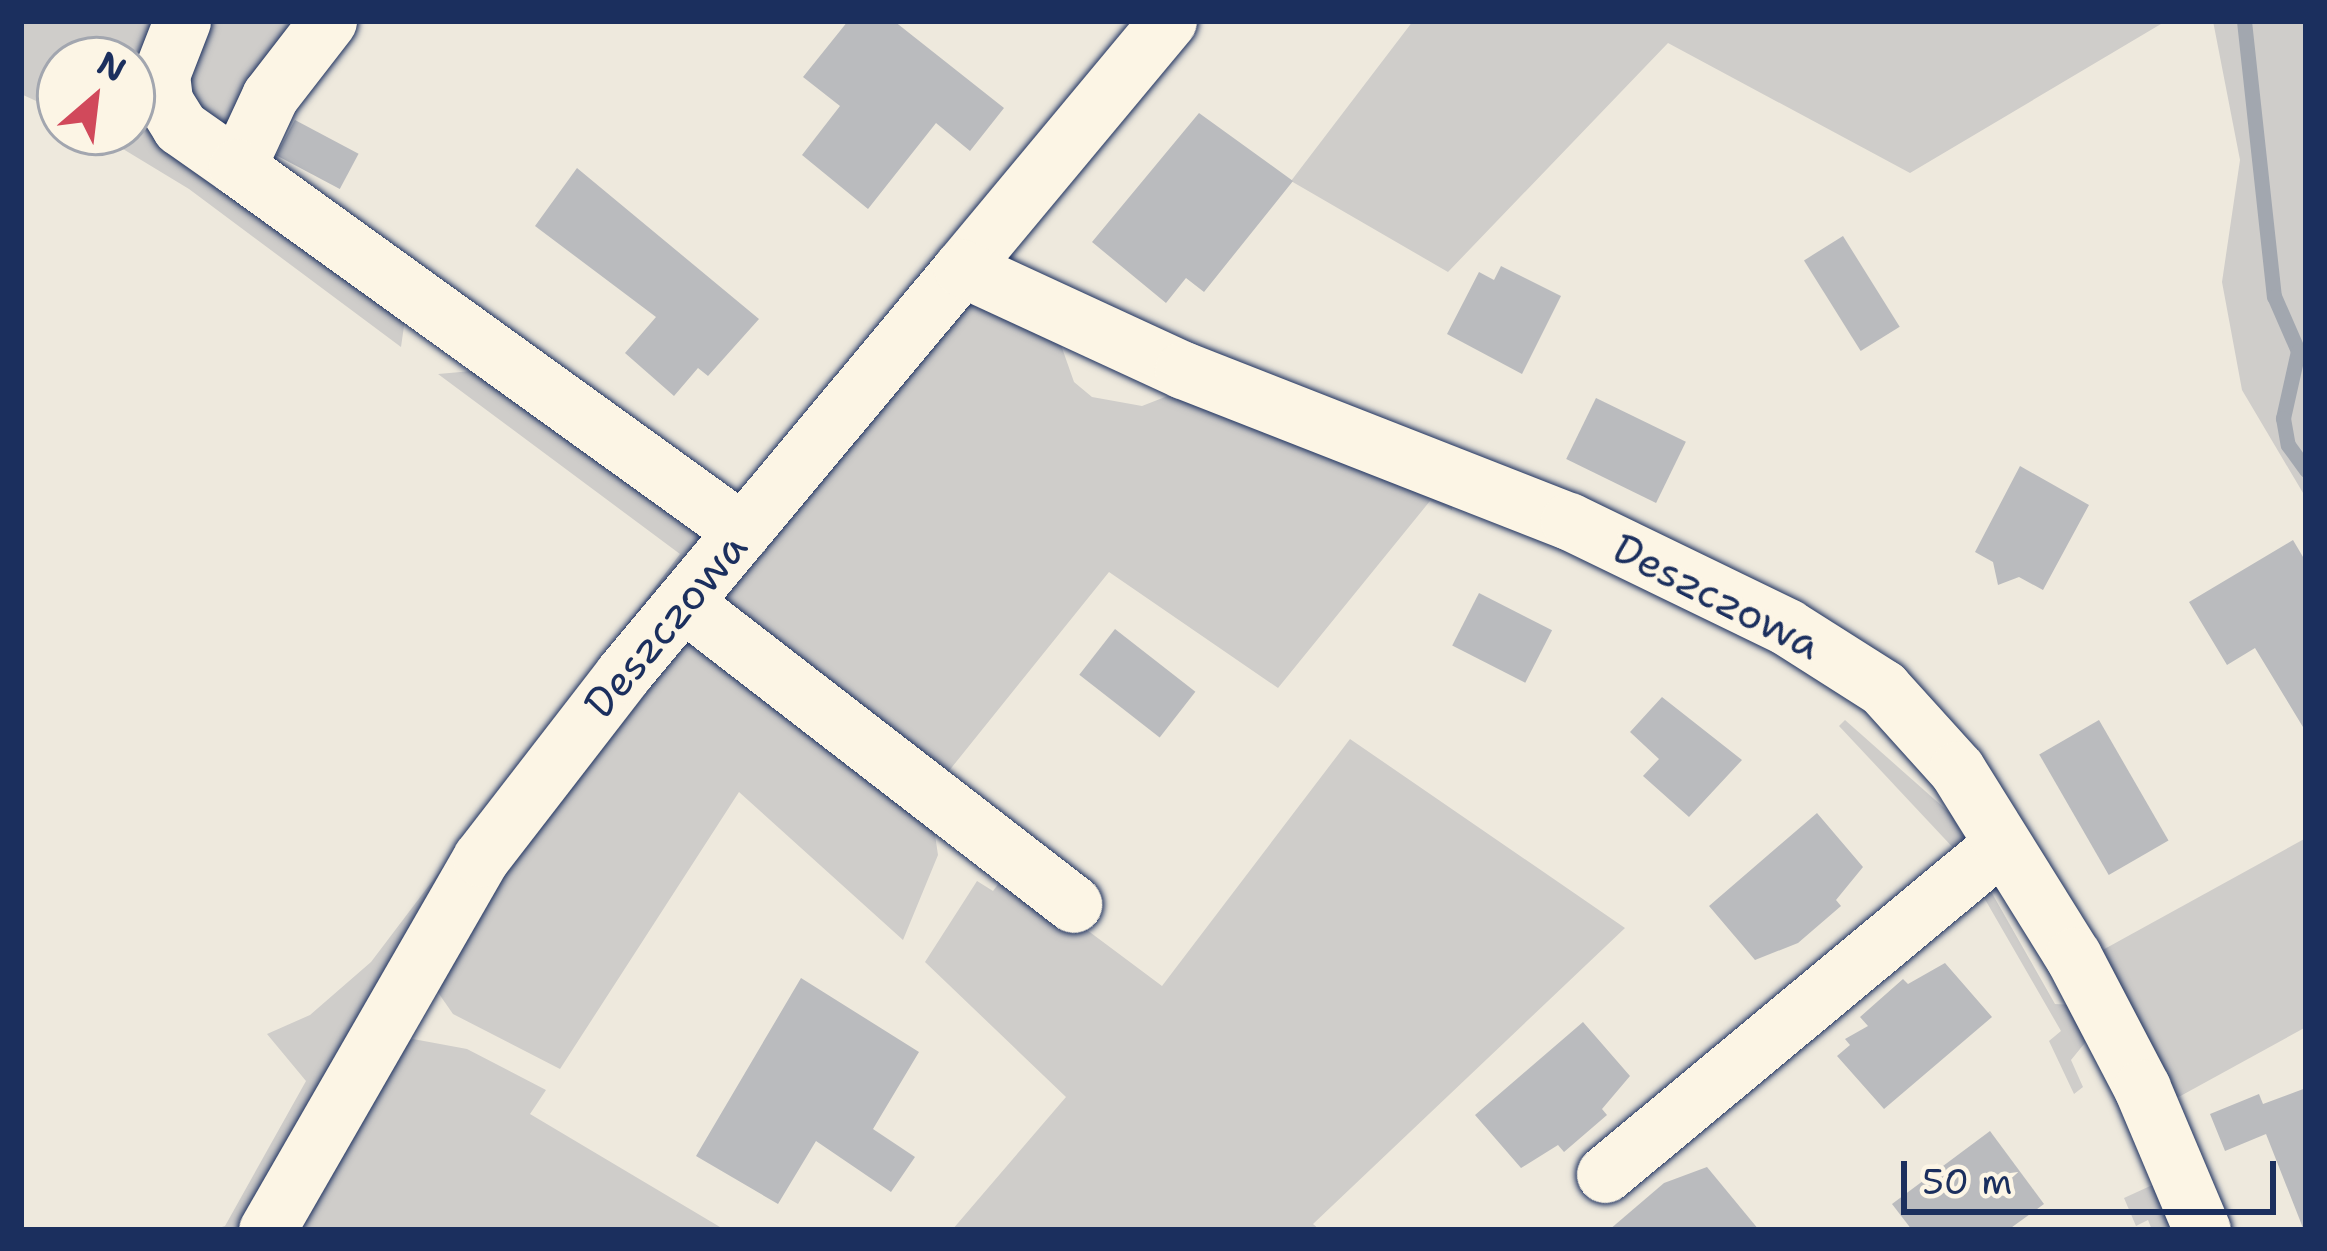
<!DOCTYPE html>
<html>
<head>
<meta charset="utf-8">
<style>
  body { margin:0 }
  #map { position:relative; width:2327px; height:1251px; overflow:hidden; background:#eee9dd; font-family:"Shantell Sans",sans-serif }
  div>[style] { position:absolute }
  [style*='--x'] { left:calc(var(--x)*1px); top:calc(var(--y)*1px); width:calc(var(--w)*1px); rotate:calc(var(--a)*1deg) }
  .green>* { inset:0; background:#cfcdca }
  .stream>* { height:15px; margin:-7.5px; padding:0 7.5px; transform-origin:7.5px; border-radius:7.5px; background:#a2a7af }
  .building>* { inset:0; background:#babbbe; transform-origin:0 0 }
  .roads { filter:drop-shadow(0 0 3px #1b2f5e) drop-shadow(0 0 3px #1b2f5e) }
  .minor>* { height:57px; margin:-28.5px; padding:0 28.5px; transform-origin:28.5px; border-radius:28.5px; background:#fcf5e5 }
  span { translate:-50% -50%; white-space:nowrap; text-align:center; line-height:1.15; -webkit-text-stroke:9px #fcf5e5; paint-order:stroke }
  .street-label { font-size:42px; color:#1b2f5e }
  .frame { position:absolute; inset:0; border:24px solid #1b2f5e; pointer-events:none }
  .north { position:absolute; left:36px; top:36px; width:120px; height:120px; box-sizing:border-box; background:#fcf5e5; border:3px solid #a2a6af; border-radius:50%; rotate:28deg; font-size:33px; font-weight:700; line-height:48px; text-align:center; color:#1b2f5e }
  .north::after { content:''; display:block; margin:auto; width:42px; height:54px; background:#d1495b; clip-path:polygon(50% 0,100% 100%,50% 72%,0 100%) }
  .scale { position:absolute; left:1901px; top:1161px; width:375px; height:54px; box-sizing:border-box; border:6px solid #1b2f5e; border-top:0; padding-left:15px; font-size:36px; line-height:42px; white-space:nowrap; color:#1b2f5e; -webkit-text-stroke:9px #fcf5e5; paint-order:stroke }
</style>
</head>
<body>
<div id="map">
  <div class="green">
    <div style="clip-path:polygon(21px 21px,165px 21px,145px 79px,407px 305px,401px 347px,189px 189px,95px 132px,132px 132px,132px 60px,60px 60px,60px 112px,21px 94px)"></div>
    <div style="clip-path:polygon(198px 21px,320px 21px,236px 130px,182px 104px)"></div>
    <div style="clip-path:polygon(1413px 21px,2166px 21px,1910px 173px,1668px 43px,1448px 272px,1291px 181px)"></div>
    <div style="clip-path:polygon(2213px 21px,2306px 21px,2306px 498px,2242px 390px,2222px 282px,2240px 160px)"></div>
    <div style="clip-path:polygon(963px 295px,1043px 326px,1061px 345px,1074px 382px,1092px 397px,1142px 406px,1183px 390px,1455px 496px,1452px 510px,1430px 501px,1278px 688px,1109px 572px,940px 782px,726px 605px,728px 581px)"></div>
    <div style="clip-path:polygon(472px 371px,714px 541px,253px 1230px,212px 1230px,225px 1226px,306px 1081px,267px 1034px,310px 1015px,371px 962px,680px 554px,438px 374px)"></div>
    <div style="clip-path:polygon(689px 636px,934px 828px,938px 855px,903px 940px,739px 792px,560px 1069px,453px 1014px,437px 991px,449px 935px)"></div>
    <div style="clip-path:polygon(1845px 720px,1951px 814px,1963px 836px,1958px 853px,1839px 726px)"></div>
    <div style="clip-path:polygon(1350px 739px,1625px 928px,1313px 1224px,1320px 1230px,952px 1230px,1066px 1097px,925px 962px,977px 881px,993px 891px,1008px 871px,1162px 986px)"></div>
    <div style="clip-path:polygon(2306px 838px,2306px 1027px,2175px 1099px,2099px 952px)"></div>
    <div style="clip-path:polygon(1975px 882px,1989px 888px,2055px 1004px,2076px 1005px,2093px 1033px,2071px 1060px,2083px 1087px,2074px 1094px,2049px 1041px,2061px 1031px)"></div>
    <div style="clip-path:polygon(413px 1039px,467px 1049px,546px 1090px,530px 1114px,725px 1230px,281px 1230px,397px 1045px)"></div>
    <div style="clip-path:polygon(2159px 1182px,2180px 1230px,2152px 1230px,2148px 1220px,2136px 1226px,2124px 1198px)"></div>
  </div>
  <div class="stream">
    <div style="--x:2244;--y:21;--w:277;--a:83.8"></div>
    <div style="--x:2274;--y:296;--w:60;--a:66.4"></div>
    <div style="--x:2298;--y:351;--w:69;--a:102.6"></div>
    <div style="--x:2283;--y:418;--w:27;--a:80"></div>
    <div style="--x:2288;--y:445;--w:31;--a:54"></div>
  </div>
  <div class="building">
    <div style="clip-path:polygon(848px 21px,894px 21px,1004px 108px,970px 151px,936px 123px,868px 209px,802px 155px,840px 106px,803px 77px)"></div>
    <div style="clip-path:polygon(1199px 113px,1293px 181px,1204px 292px,1186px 278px,1166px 303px,1092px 242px)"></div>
    <div style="left:295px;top:120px;width:72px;height:40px;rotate:28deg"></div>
    <div style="clip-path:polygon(577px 168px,759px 319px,708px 376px,698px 368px,674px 396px,625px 353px,656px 317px,535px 226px)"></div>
    <div style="left:1843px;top:236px;width:107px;height:46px;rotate:58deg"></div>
    <div style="clip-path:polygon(1501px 266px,1561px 296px,1522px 374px,1447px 334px,1479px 272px,1494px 280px)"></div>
    <div style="left:1596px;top:398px;width:100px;height:68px;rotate:26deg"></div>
    <div style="clip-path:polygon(2020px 466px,2089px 505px,2043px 590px,2019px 577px,1998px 585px,1993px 562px,1975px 552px)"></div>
    <div style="clip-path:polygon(2293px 540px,2306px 562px,2306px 732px,2255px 648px,2227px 665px,2189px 602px)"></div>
    <div style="left:1479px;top:593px;width:82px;height:59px;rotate:27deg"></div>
    <div style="left:1115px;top:629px;width:102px;height:58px;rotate:38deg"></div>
    <div style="clip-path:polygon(1662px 697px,1742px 760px,1689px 817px,1643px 776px,1659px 759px,1630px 732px)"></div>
    <div style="left:2099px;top:720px;width:139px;height:69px;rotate:60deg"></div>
    <div style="clip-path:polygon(1817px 813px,1863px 867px,1836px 900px,1841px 906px,1798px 943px,1755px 960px,1709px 906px)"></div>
    <div style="clip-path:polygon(1945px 963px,1992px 1017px,1884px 1109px,1837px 1056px,1850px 1045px,1845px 1039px,1868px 1026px,1860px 1017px,1903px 979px,1908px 984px)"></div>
    <div style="clip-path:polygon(801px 978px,919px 1052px,873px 1129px,915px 1157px,891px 1192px,816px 1141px,778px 1204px,696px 1156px)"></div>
    <div style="clip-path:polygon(1583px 1022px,1630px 1076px,1602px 1109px,1607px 1115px,1564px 1152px,1558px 1145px,1521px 1168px,1475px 1115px)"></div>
    <div style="clip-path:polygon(2306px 1088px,2306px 1228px,2303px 1228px,2266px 1134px,2225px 1151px,2210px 1114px,2259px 1094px,2263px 1104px)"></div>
    <div style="clip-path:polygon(1990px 1131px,2044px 1204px,2008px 1230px,1912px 1230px,1892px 1204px)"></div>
    <div style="clip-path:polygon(1707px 1167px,1759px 1230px,1609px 1230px,1664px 1183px)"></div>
  </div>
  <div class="roads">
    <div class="minor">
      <div style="--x:182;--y:21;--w:58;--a:111.3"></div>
      <div style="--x:161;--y:75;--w:26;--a:83"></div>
      <div style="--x:164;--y:101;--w:31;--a:58"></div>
      <div style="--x:180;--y:127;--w:70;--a:35.1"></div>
      <div style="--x:328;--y:21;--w:95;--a:127.7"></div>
      <div style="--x:270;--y:96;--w:78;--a:114.9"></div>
      <div style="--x:237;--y:167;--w:623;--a:35.78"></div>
      <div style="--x:962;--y:268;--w:322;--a:-50.2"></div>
      <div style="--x:684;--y:603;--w:492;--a:37.7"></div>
      <div style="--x:1605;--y:1174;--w:516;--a:-39.73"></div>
      <div style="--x:267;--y:1230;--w:429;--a:-60.1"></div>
      <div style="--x:481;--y:858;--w:232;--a:-52.3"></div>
      <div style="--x:623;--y:674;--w:529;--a:-50.14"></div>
      <div style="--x:962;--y:268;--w:243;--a:24.8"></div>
      <div style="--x:1183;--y:370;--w:414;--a:21.4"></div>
      <div style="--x:1569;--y:521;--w:242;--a:25.9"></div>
      <div style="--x:1787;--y:627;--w:114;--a:32.4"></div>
      <div style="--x:1883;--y:688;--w:110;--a:47.9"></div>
      <div style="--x:1957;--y:770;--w:219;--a:58.1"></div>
      <div style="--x:2073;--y:956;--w:149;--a:62.4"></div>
      <div style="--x:2142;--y:1088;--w:154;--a:67.1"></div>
    </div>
  </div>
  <div class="street-label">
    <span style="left:1717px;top:596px;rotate:27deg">Deszczowa</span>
    <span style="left:665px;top:625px;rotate:-50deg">Deszczowa</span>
  </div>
  <div class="frame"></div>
  <div class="north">N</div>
  <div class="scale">50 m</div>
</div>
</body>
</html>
